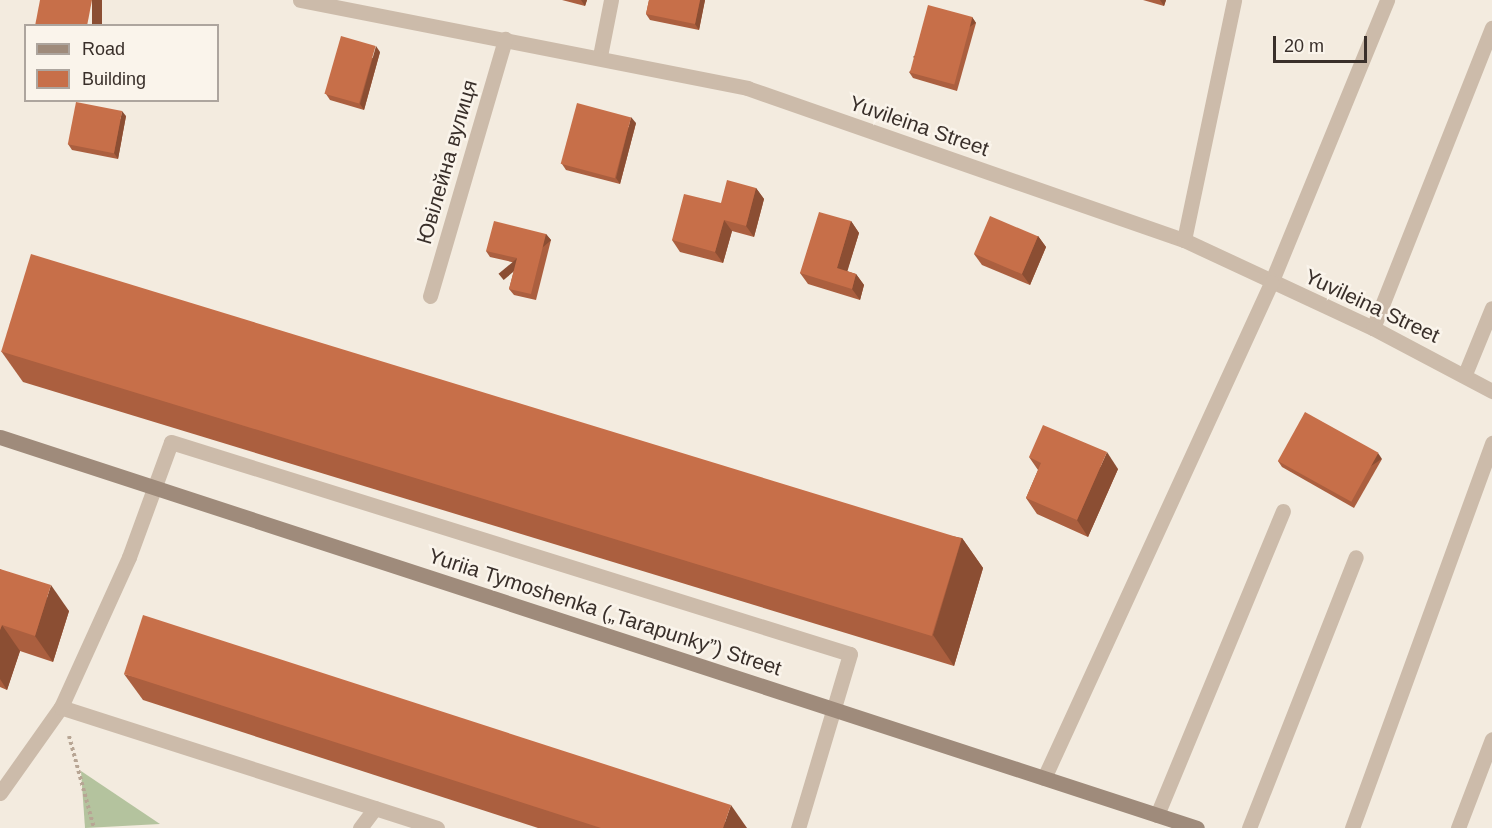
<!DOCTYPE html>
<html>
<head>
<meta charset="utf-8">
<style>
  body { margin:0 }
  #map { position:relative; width:1492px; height:828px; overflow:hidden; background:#f3ebdf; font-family:Helvetica,sans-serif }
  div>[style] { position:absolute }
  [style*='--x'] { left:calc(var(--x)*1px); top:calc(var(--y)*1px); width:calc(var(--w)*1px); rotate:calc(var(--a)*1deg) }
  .green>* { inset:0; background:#b4c39e }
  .path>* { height:4px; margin-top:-2px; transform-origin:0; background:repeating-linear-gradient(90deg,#b7a594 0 3px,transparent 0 6px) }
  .lane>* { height:15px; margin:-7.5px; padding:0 7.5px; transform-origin:7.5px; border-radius:7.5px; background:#cba }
  .street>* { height:15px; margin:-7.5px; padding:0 7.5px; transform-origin:7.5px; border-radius:7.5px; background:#cba }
  .secondary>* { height:15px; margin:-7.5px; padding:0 7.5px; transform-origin:7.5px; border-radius:7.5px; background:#9f8b7b }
  .wall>* { inset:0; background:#ab5f3f }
  .shaded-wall>* { inset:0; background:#8b4e33; transform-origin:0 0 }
  .building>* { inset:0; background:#c76f49; transform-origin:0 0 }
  span { translate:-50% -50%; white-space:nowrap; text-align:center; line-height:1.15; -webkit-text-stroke:5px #faf4eb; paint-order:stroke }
  .street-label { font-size:21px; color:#392f2a }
  .legend { position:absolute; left:24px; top:24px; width:195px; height:78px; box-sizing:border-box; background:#faf4eb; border:2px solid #ada59e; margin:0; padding:8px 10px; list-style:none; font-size:18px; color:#392f2a }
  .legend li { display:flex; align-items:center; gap:12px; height:30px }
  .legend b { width:30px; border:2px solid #ada59e }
  .scale { position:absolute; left:1273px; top:36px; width:94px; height:27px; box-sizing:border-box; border:3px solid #392f2a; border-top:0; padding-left:8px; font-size:18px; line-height:21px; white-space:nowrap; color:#392f2a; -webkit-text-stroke:4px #faf4eb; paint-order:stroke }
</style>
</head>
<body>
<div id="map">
  <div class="green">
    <div style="clip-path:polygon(81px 771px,160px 824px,85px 828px)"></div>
  </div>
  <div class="path">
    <div style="--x:69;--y:736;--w:95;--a:74.8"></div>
  </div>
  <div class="lane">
    <div style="--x:600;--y:56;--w:57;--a:-78.9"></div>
    <div style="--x:1271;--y:283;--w:306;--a:-67.7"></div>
    <div style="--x:1373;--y:328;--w:323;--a:-68.4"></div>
    <div style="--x:1465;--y:374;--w:71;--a:-67.8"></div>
    <div style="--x:0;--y:793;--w:105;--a:-54.7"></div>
    <div style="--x:1157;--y:815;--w:329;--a:-67.5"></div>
    <div style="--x:360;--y:828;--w:25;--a:-53"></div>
    <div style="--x:437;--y:828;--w:395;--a:-162.2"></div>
    <div style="--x:61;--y:707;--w:165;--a:-65.6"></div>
    <div style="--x:129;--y:557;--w:122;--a:-69.9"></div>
    <div style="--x:171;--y:442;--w:711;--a:17.34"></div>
    <div style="--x:850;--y:654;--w:182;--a:106.6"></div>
    <div style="--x:1249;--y:828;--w:291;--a:-68.5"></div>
    <div style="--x:1352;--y:828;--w:410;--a:-70"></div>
    <div style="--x:1458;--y:828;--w:95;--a:-69.1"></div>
  </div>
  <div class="street">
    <div style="--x:300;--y:0;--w:456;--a:11.1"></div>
    <div style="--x:747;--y:88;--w:463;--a:19.2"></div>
    <div style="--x:1184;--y:240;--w:208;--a:25"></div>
    <div style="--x:1373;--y:328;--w:135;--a:27.9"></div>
    <div style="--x:1184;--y:240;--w:245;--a:-78.2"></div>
    <div style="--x:430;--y:296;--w:268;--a:-73.7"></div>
    <div style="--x:1044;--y:778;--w:545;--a:-65.36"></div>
  </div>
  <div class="secondary">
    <div style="--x:0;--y:437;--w:1259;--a:18.09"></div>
  </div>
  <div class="wall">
    <div style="clip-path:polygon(562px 0,587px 0,585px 6px)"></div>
    <div style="clip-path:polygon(649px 0,705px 0,699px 30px,650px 20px,646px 14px)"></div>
    <div style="clip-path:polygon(1143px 0,1166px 0,1164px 6px)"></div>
    <div style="clip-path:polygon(972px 17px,976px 23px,957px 91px,913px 78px,909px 72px)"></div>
    <div style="clip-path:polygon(380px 52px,364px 110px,330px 100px,326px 94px)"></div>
    <div style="clip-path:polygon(126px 116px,118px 159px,72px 150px,68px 144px)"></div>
    <div style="clip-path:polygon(636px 123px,620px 184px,566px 170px,562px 164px)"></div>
    <div style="clip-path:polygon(756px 188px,764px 199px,754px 237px,732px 231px,723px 263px,680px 252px,672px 240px,721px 203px)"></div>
    <div style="clip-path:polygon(851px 221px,859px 233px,847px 271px,856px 274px,864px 285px,860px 300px,808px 284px,800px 273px)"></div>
    <div style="clip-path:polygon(546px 234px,551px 240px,536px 300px,514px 295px,509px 289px,516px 263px,490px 257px,486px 251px)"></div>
    <div style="clip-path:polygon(1038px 236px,1046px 247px,1030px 285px,982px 265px,974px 254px)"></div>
    <div style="clip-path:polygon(1px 351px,962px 538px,983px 568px,954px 666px,23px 382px)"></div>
    <div style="clip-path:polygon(1029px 457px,1118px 469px,1088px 537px,1037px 514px,1026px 498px,1038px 470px)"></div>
    <div style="clip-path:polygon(1382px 459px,1354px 508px,1282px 467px,1278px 461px)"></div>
    <div style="clip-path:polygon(0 569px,69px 611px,53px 662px,20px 651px,7px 690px,0 687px)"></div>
    <div style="clip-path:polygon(124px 674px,747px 828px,538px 828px,143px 700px)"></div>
  </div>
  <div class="shaded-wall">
    <div style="left:92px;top:0;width:10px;height:26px"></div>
    <div style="clip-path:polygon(581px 0,587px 0,585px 6px)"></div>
    <div style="clip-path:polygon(700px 0,705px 0,699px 30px,695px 24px)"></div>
    <div style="clip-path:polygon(1160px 0,1166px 0,1164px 6px)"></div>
    <div style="left:972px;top:17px;width:7px;height:71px;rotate:56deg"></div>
    <div style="clip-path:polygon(376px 46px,380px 52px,364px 110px,360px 104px)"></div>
    <div style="clip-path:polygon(122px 111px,126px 116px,118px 159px,114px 153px)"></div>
    <div style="clip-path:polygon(631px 117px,636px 123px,620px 184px,616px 178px)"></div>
    <div style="clip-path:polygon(756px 188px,764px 199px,754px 237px,746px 226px)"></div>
    <div style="clip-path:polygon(724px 220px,732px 231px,723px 263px,715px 252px)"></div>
    <div style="clip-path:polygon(851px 221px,859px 233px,845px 279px,837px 268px)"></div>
    <div style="left:546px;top:234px;width:8px;height:62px;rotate:50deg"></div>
    <div style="clip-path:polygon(1038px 236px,1046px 247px,1030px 285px,1022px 274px)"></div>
    <div style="clip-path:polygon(856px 274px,864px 285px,860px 300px,852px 289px)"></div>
    <div style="clip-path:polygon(1107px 452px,1118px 469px,1088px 537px,1077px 520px)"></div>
    <div style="left:1378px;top:453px;width:7px;height:56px;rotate:56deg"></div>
    <div style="clip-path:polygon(962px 538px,983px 568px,954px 666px,933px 635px)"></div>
    <div style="clip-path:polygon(51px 585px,69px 611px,53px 662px,35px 636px)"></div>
    <div style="clip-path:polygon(2px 625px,20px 651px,7px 690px,0 679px,0 630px)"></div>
    <div style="clip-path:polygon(731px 805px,747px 828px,723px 828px)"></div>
  </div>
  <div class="building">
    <div style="clip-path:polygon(40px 0,92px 0,87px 26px,35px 26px)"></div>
    <div style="clip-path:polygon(649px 0,700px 0,695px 24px,646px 14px)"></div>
    <div style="left:928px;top:5px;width:46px;height:70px;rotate:15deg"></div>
    <div style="left:341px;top:36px;width:36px;height:60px;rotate:16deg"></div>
    <div style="left:76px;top:102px;width:47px;height:43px;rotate:11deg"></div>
    <div style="left:577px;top:103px;width:56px;height:63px;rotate:15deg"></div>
    <div style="clip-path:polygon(727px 180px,756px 188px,746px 226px,724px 220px,715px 252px,672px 240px,684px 194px,721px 203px)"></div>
    <div style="clip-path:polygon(819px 212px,851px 221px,837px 268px,856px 274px,852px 289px,800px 273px)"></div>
    <div style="left:990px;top:216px;width:52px;height:41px;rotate:23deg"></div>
    <div style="clip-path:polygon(494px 221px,546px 234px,531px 294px,509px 289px,517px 258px,486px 251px)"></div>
    <div style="left:31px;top:254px;width:973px;height:102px;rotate:17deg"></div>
    <div style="left:1305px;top:412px;width:84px;height:56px;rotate:29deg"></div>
    <div style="clip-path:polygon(1043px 425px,1107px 452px,1077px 520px,1026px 498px,1041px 463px,1029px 457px)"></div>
    <div style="clip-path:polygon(0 569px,51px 585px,35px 636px,2px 625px,0 630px)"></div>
    <div style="clip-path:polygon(143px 615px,731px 805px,723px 828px,601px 828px,124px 674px)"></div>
  </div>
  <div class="street-label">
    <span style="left:919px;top:126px;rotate:19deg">Yuvileina Street</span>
    <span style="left:447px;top:162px;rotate:-74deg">Ювілейна вулиця</span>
    <span style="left:1372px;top:306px;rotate:25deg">Yuvileina Street</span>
    <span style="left:605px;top:612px;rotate:18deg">Yuriia Tymoshenka („Tarapunky”) Street</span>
  </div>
  <ul class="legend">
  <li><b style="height:8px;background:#9f8b7b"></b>Road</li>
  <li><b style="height:16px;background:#c76f49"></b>Building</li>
  </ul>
  <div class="scale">20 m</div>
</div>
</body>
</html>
